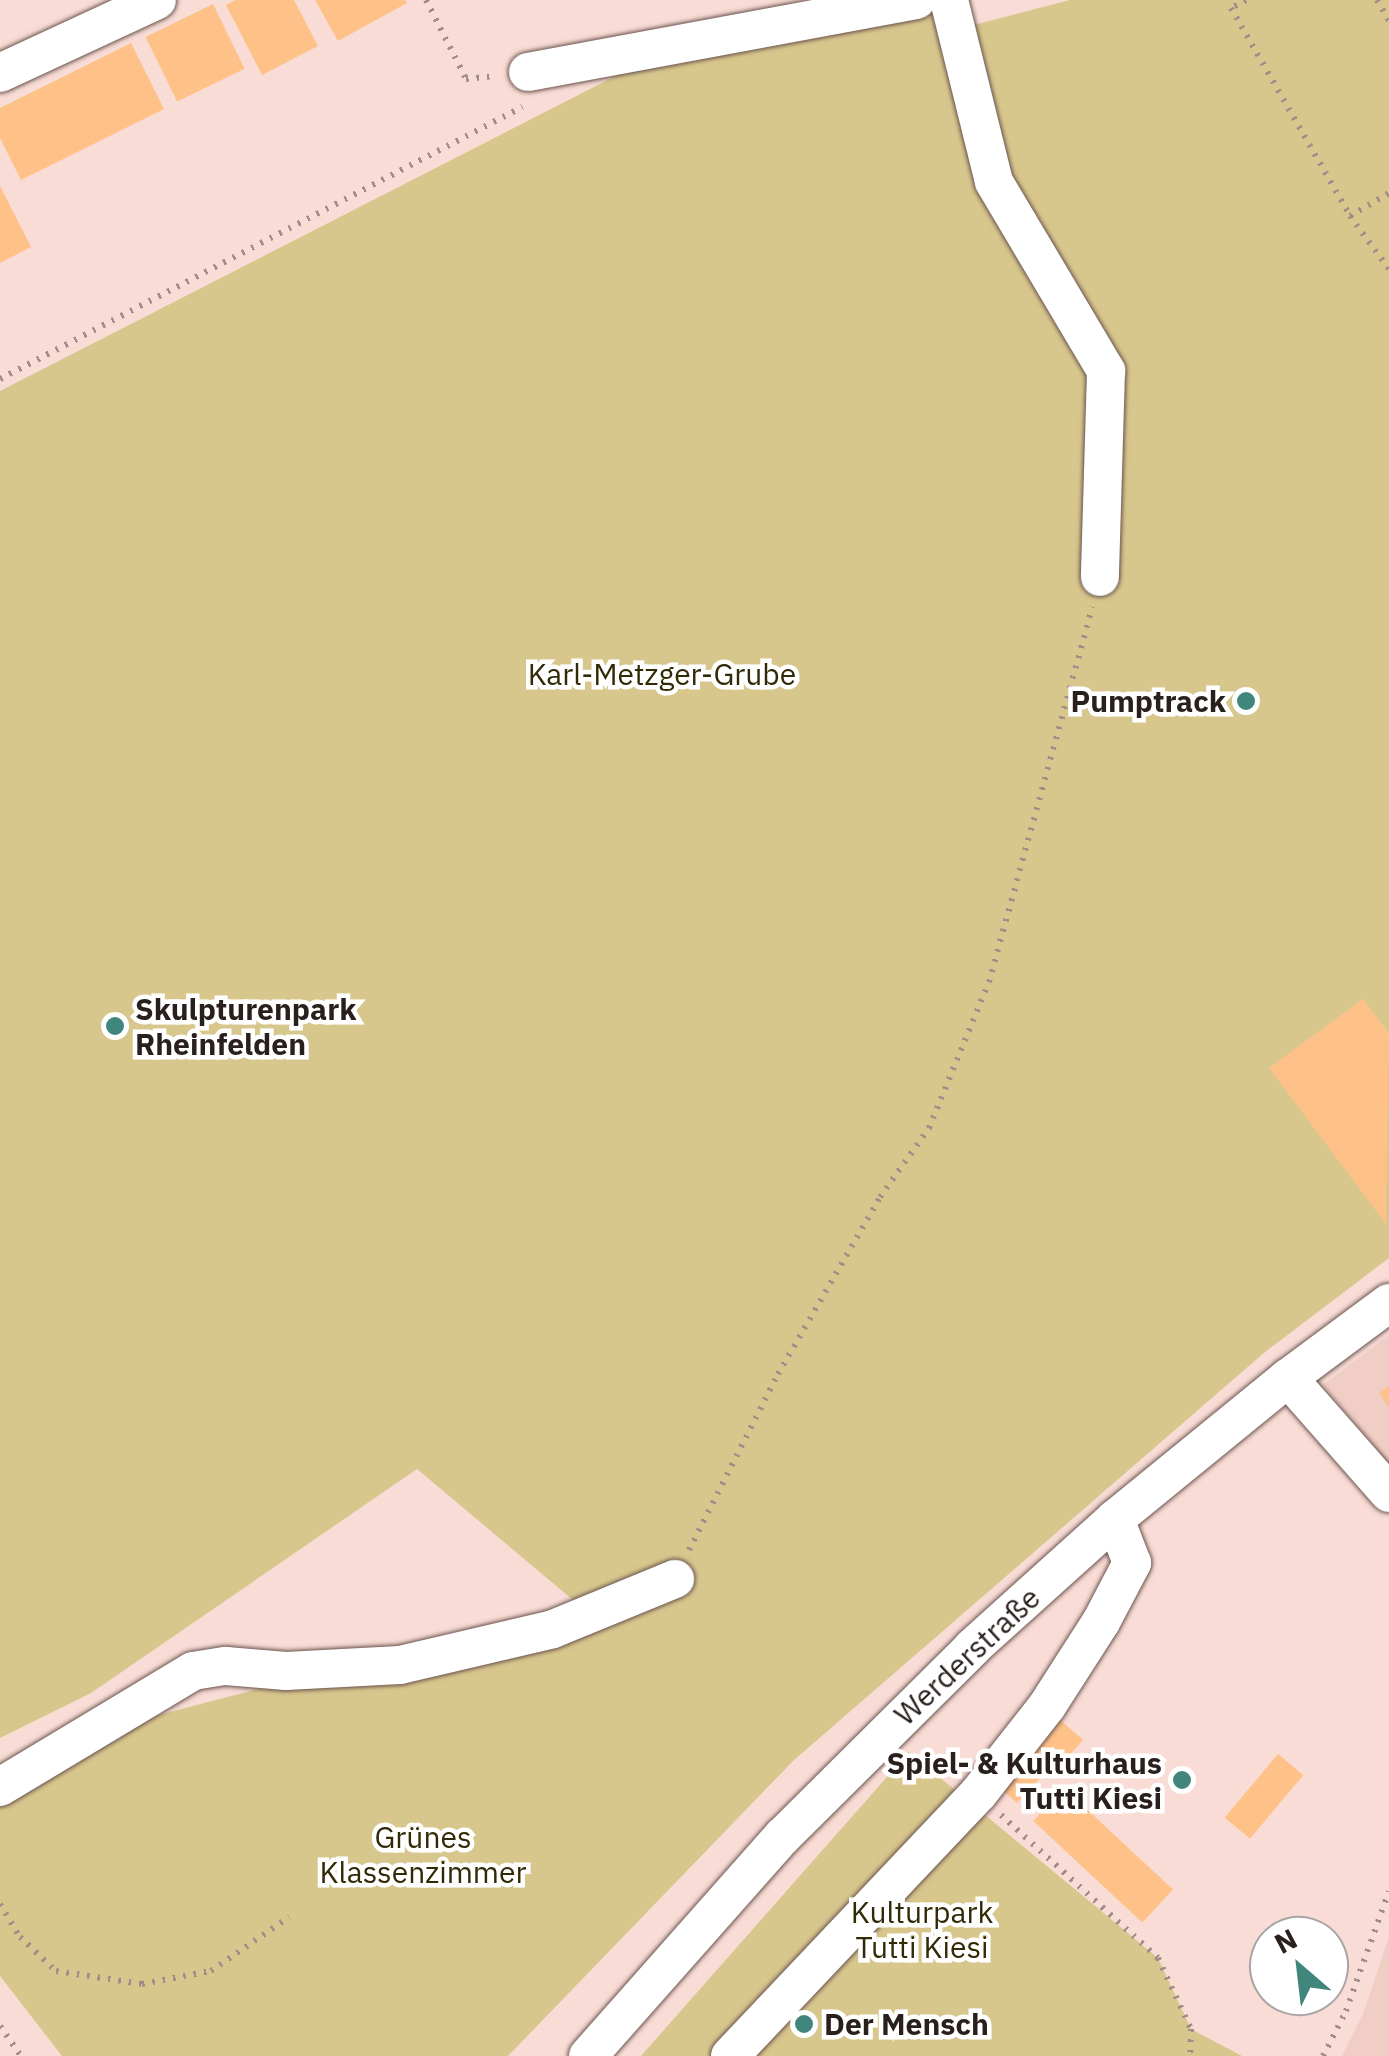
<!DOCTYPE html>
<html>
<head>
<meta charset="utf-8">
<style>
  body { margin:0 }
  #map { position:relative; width:1389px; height:2056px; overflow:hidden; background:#f8dcd5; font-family:"IBM Plex Sans",sans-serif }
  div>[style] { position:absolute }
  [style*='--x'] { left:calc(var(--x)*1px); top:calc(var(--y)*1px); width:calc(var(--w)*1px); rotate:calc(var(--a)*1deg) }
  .built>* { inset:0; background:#f0cdc5 }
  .green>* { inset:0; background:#d8c78d }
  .building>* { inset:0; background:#fec289; transform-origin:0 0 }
  .path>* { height:6px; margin-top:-3px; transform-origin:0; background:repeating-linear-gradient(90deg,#a28d88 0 2.5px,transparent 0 10.5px) }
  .roads { filter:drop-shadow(0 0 2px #6b544e) drop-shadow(0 0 2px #6b544e) }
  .minor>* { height:38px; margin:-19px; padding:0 19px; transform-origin:19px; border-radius:19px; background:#fff }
  .dots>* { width:28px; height:28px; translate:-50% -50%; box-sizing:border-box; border:5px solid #fff; border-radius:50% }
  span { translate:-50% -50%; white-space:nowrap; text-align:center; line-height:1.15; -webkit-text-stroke:9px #fff; paint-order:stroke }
  .park-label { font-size:30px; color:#322906 }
  .poi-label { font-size:30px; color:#291f1c; font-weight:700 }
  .right { translate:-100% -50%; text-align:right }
  .left { translate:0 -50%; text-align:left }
  .street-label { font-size:30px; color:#291f1c }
  .north { position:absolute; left:1249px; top:1916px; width:100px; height:100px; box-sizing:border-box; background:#fff; border:2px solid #a9a5a4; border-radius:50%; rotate:332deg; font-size:28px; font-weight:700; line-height:40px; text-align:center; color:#291f1c }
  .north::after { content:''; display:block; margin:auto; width:35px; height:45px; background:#41867d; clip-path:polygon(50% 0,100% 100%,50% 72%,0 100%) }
</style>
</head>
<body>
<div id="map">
  <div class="built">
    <div style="clip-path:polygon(1389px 1335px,1389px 1464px,1323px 1385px)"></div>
    <div style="clip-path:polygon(1389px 1937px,1389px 2056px,1342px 2056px,1363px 2014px)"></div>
  </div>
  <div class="green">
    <div style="clip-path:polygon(1070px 0,1389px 0,1389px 1258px,1265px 1352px,794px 1760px,508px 2056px,62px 2056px,0 1976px,0 1787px,90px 1733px,579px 1605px,417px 1469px,91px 1693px,0 1738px,0 391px,629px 69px,920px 8px,966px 27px)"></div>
    <div style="clip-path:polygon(909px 1752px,1158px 1958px,1191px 2029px,1242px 2056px,641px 2056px)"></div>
  </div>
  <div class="building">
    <div style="clip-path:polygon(235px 0,294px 0,318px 46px,262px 75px,226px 5px)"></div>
    <div style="clip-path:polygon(315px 0,405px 0,407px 3px,338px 41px)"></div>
    <div style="left:213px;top:4px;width:72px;height:75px;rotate:64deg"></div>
    <div style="clip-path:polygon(131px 43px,164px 109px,21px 180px,0 138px,0 108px)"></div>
    <div style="clip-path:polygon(0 186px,31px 247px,0 263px)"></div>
    <div style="clip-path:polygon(1363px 999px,1389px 1033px,1386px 1224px,1269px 1068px)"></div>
    <div style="clip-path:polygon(1389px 1386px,1389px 1408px,1379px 1393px)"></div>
    <div style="clip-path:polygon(1059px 1719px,1083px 1740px,1057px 1769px,1052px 1765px,1017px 1803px,998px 1786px)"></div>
    <div style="left:1278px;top:1754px;width:33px;height:83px;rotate:40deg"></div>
    <div style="left:1064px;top:1788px;width:149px;height:45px;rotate:43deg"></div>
  </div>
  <div class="path">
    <div style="--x:426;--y:0;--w:89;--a:63.1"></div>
    <div style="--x:466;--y:79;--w:30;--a:-6"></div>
    <div style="--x:1246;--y:0;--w:17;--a:152"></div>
    <div style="--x:1231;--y:8;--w:240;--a:60.2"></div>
    <div style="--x:1350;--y:216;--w:45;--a:-30.5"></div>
    <div style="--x:1377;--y:0;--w:24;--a:60"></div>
    <div style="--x:1350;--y:216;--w:66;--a:53.7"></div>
    <div style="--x:0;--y:379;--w:589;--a:-27.52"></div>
    <div style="--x:689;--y:1550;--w:197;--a:-63.2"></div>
    <div style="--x:778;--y:1374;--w:204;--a:-60"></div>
    <div style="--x:880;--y:1197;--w:85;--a:-54.6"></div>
    <div style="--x:929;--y:1128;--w:158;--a:-67.7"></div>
    <div style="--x:989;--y:982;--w:389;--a:-74.6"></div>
    <div style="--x:1001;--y:1815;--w:212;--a:42.3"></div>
    <div style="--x:1158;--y:1958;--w:78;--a:65.1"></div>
    <div style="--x:1191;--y:2029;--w:27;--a:92"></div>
    <div style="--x:0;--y:1904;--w:39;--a:59"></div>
    <div style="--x:20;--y:1937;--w:50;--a:43.4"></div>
    <div style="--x:56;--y:1971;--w:87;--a:8.6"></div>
    <div style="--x:142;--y:1984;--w:70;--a:-10.7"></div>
    <div style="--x:211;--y:1971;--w:95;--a:-34.7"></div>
    <div style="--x:0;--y:2026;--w:37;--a:55"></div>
    <div style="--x:1323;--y:2056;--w:51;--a:-62.9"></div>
    <div style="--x:1346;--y:2011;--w:127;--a:-70.3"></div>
  </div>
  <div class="roads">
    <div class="minor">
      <div style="--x:949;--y:0;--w:187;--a:76.1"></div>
      <div style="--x:994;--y:182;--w:220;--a:59.3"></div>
      <div style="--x:1106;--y:371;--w:206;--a:91.7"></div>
      <div style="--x:528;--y:72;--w:395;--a:-10.5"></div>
      <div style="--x:0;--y:73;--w:173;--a:-24.9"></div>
      <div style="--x:1288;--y:1378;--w:153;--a:48.7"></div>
      <div style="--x:0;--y:1787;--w:225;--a:-31"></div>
      <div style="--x:193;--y:1671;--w:33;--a:-9"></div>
      <div style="--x:226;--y:1666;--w:60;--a:4.8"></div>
      <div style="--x:286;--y:1671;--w:114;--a:-3"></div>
      <div style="--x:400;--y:1665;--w:157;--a:-13.2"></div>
      <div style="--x:553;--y:1629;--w:132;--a:-22.3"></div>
      <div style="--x:588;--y:2056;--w:293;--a:-48.5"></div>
      <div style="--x:782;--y:1837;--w:269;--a:-44.8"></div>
      <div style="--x:973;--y:1647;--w:191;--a:-42"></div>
      <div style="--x:1115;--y:1519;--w:223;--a:-39.2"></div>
      <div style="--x:1288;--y:1378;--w:126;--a:-36.6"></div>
      <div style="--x:730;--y:2056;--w:361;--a:-46.6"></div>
      <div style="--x:978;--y:1794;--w:112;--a:-51.9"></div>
      <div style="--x:1047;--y:1706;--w:100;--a:-57.3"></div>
      <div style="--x:1101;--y:1622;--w:67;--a:-62.3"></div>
      <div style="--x:1132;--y:1563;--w:47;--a:-111.1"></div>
    </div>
  </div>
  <div class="dots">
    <div style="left:1246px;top:701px;background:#41867d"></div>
    <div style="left:115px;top:1026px;background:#41867d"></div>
    <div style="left:1182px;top:1780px;background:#41867d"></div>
    <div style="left:804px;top:2024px;background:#41867d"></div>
  </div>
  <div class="park-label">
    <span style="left:662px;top:674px">Karl-Metzger-Grube</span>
    <span style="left:423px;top:1854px">Grünes<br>Klassenzimmer</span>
    <span style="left:922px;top:1929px">Kulturpark<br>Tutti Kiesi</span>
  </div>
  <div class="poi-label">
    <span class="right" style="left:1226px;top:701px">Pumptrack</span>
    <span class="left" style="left:135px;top:1026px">Skulpturenpark<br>Rheinfelden</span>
    <span class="right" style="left:1162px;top:1780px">Spiel- &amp; Kulturhaus<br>Tutti Kiesi</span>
    <span class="left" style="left:824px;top:2024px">Der Mensch</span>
  </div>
  <div class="street-label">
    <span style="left:967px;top:1656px;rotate:-43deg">Werderstraße</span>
  </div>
  <div class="north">N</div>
</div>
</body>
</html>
